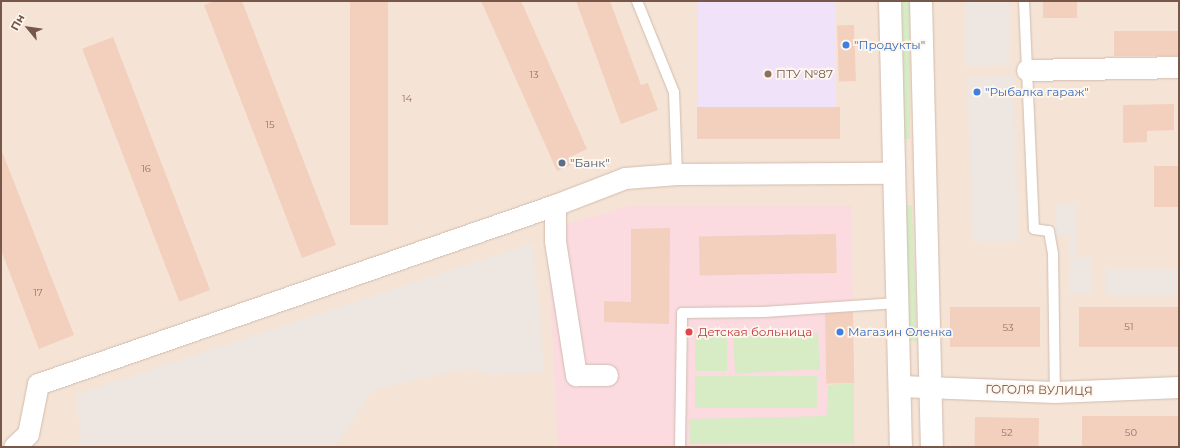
<!DOCTYPE html>
<html>
<head>
<meta charset="utf-8">
<style>
  body { margin:0 }
  #map { position:relative; width:1180px; height:448px; overflow:hidden; background:#fdf3e7; font-family:Montserrat,sans-serif }
  div>[style] { position:absolute }
  [style*='--x'] { left:calc(var(--x)*1px); top:calc(var(--y)*1px); width:calc(var(--w)*1px); rotate:calc(var(--a)*1deg) }
  .residential>* { inset:0; background:#f5e4d5; transform-origin:0 0 }
  .industrial>* { inset:0; background:#ede6e1; transform-origin:0 0 }
  .education>* { inset:0; background:#f0e3f9; transform-origin:0 0 }
  .medical>* { inset:0; background:#fbdae0 }
  .green>* { inset:0; background:#d7ebc5; transform-origin:0 0 }
  .building>* { inset:0; background:#f3cfbe; transform-origin:0 0 }
  .roads { filter:drop-shadow(0 0 1px #d1bcaf) drop-shadow(0 0 1px #d1bcaf) }
  .service>* { height:10px; margin:-5px; padding:0 5px; transform-origin:5px; border-radius:5px; background:#fff }
  .minor>* { height:21px; margin:-10.5px; padding:0 10.5px; transform-origin:10.5px; border-radius:10.5px; background:#fff }
  .tertiary>* { height:22px; margin:-11px; padding:0 11px; transform-origin:11px; border-radius:11px; background:#fff }
  .dots>* { width:11px; height:11px; translate:-50% -50%; box-sizing:border-box; border:2px solid #fff7ee; border-radius:50% }
  span { translate:-50% -50%; white-space:nowrap; text-align:center; line-height:1.15; -webkit-text-stroke:3.5px #fff7ee; paint-order:stroke }
  .number-label { font-size:10px; color:#967567 }
  .number-label span { -webkit-text-stroke-width:0 }
  .shop-label { font-size:12px; color:#366cbe }
  .left { translate:0 -50%; text-align:left }
  .education-label { font-size:12px; color:#785e54 }
  .service-label { font-size:12px; color:#4e5e75 }
  .health-label { font-size:12px; color:#be3a42 }
  .street-label { font-size:12px; color:#77574a }
  .frame { position:absolute; inset:0; border:2px solid #77574a; pointer-events:none }
  .north { position:absolute; left:8px; top:8px; width:40px; height:40px; -webkit-text-stroke:3px #fff7ee; paint-order:stroke; rotate:299deg; font-size:11px; font-weight:700; line-height:16px; text-align:center; color:#77574a }
  .north::after { content:''; display:block; margin:auto; width:14px; height:18px; background:#77574a; clip-path:polygon(50% 0,100% 100%,50% 72%,0 100%) }
</style>
</head>
<body>
<div id="map">
  <div class="residential">
    <div style="left:1px;top:1px;width:1178px;height:446px"></div>
  </div>
  <div class="industrial">
    <div style="left:965px;top:1px;width:45px;height:65px"></div>
    <div style="left:1013px;top:76px;width:165px;height:46px;rotate:88deg"></div>
    <div style="clip-path:polygon(1076px 204px,1077px 257px,1092px 257px,1092px 294px,1070px 294px,1069px 235px,1056px 235px,1056px 205px)"></div>
    <div style="clip-path:polygon(533px 243px,545px 372px,489px 375px,469px 368px,373px 390px,335px 447px,72px 447px,81px 440px,76px 394px)"></div>
    <div style="left:1179px;top:270px;width:26px;height:73px;rotate:90deg"></div>
  </div>
  <div class="education">
    <div style="left:698px;top:1px;width:138px;height:139px"></div>
  </div>
  <div class="medical">
    <div style="clip-path:polygon(634px 205px,851px 205px,853px 311px,825px 313px,828px 385px,854px 383px,855px 447px,558px 447px,547px 229px)"></div>
  </div>
  <div class="green">
    <div style="left:902px;top:1px;width:8px;height:138px"></div>
    <div style="left:912px;top:205px;width:136px;height:9px;rotate:88deg"></div>
    <div style="left:818px;top:333px;width:36px;height:85px;rotate:87deg"></div>
    <div style="left:727px;top:334px;width:37px;height:32px;rotate:90deg"></div>
    <div style="left:817px;top:376px;width:32px;height:122px;rotate:90deg"></div>
    <div style="clip-path:polygon(854px 383px,854px 443px,690px 444px,689px 419px,827px 416px,828px 385px)"></div>
  </div>
  <div class="building">
    <div style="clip-path:polygon(215px 1px,242px 1px,336px 245px,302px 258px,204px 5px)"></div>
    <div style="left:350px;top:1px;width:38px;height:224px"></div>
    <div style="clip-path:polygon(481px 1px,521px 1px,587px 149px,568px 158px,571px 165px,557px 171px)"></div>
    <div style="clip-path:polygon(576px 1px,610px 1px,641px 85px,648px 83px,658px 110px,621px 124px)"></div>
    <div style="left:1043px;top:1px;width:34px;height:17px"></div>
    <div style="left:854px;top:25px;width:56px;height:17px;rotate:88deg"></div>
    <div style="left:1114px;top:31px;width:65px;height:25px"></div>
    <div style="left:113px;top:37px;width:271px;height:33px;rotate:69deg"></div>
    <div style="clip-path:polygon(1174px 104px,1174px 130px,1147px 131px,1147px 142px,1123px 143px,1123px 105px)"></div>
    <div style="left:840px;top:107px;width:32px;height:143px;rotate:90deg"></div>
    <div style="clip-path:polygon(1px 149px,74px 335px,39px 349px,1px 250px)"></div>
    <div style="left:1154px;top:166px;width:25px;height:41px"></div>
    <div style="clip-path:polygon(670px 228px,669px 324px,604px 322px,604px 301px,631px 302px,631px 229px)"></div>
    <div style="left:836px;top:234px;width:39px;height:137px;rotate:89deg"></div>
    <div style="left:950px;top:307px;width:90px;height:40px"></div>
    <div style="left:1079px;top:307px;width:100px;height:40px"></div>
    <div style="left:853px;top:312px;width:71px;height:28px;rotate:89deg"></div>
    <div style="left:1179px;top:416px;width:31px;height:97px;rotate:90deg"></div>
    <div style="left:975px;top:417px;width:64px;height:30px;rotate:1deg"></div>
  </div>
  <div class="roads">
    <div class="service">
      <div style="--x:637;--y:1;--w:98;--a:67.9"></div>
      <div style="--x:674;--y:92;--w:82;--a:87.9"></div>
      <div style="--x:1024;--y:1;--w:228;--a:87.5"></div>
      <div style="--x:1034;--y:229;--w:15;--a:8"></div>
      <div style="--x:1049;--y:231;--w:23;--a:80"></div>
      <div style="--x:1053;--y:254;--w:138;--a:89.2"></div>
      <div style="--x:680;--y:447;--w:134;--a:-89.1"></div>
      <div style="--x:682;--y:313;--w:82;--a:-0.7"></div>
      <div style="--x:764;--y:312;--w:133;--a:-3.9"></div>
    </div>
    <div class="minor">
      <div style="--x:1027;--y:70;--w:152;--a:-1.1"></div>
      <div style="--x:555;--y:205;--w:36;--a:90"></div>
      <div style="--x:555;--y:241;--w:136;--a:81.1"></div>
      <div style="--x:576;--y:375;--w:31;--a:0"></div>
      <div style="--x:900;--y:386;--w:155;--a:2.2"></div>
      <div style="--x:1055;--y:392;--w:124;--a:-2.3"></div>
      <div style="--x:14;--y:447;--w:19;--a:-43"></div>
      <div style="--x:28;--y:434;--w:51;--a:-78.7"></div>
      <div style="--x:38;--y:384;--w:547;--a:-19.1"></div>
      <div style="--x:555;--y:205;--w:75;--a:-21.1"></div>
      <div style="--x:625;--y:178;--w:52;--a:-4.4"></div>
      <div style="--x:677;--y:174;--w:217;--a:-0.3"></div>
    </div>
    <div class="tertiary">
      <div style="--x:890;--y:1;--w:446;--a:88.6"></div>
      <div style="--x:921;--y:1;--w:446;--a:88.6"></div>
    </div>
  </div>
  <div class="dots">
    <div style="left:846px;top:45px;background:#3f7fe0"></div>
    <div style="left:768px;top:74px;background:#8d6e63"></div>
    <div style="left:977px;top:92px;background:#3f7fe0"></div>
    <div style="left:562px;top:163px;background:#5c6f8a"></div>
    <div style="left:689px;top:332px;background:#e0444e"></div>
    <div style="left:840px;top:332px;background:#3f7fe0"></div>
  </div>
  <div class="number-label">
    <span style="left:534px;top:75px">13</span>
    <span style="left:407px;top:99px">14</span>
    <span style="left:270px;top:125px">15</span>
    <span style="left:146px;top:169px">16</span>
    <span style="left:38px;top:293px">17</span>
    <span style="left:1129px;top:327px">51</span>
    <span style="left:1008px;top:328px">53</span>
    <span style="left:1007px;top:433px">52</span>
    <span style="left:1131px;top:433px">50</span>
  </div>
  <div class="shop-label">
    <span class="left" style="left:854px;top:45px">"Продукты"</span>
    <span class="left" style="left:985px;top:92px">"Рыбалка гараж"</span>
    <span class="left" style="left:848px;top:332px">Магазин Оленка</span>
  </div>
  <div class="education-label">
    <span class="left" style="left:776px;top:74px">ПТУ №87</span>
  </div>
  <div class="service-label">
    <span class="left" style="left:570px;top:163px">"Банк"</span>
  </div>
  <div class="health-label">
    <span class="left" style="left:698px;top:332px">Детская больница</span>
  </div>
  <div class="street-label">
    <span style="left:1039px;top:390px;rotate:1deg">ГОГОЛЯ ВУЛИЦЯ</span>
  </div>
  <div class="frame"></div>
  <div class="north">Пн</div>
</div>
</body>
</html>
